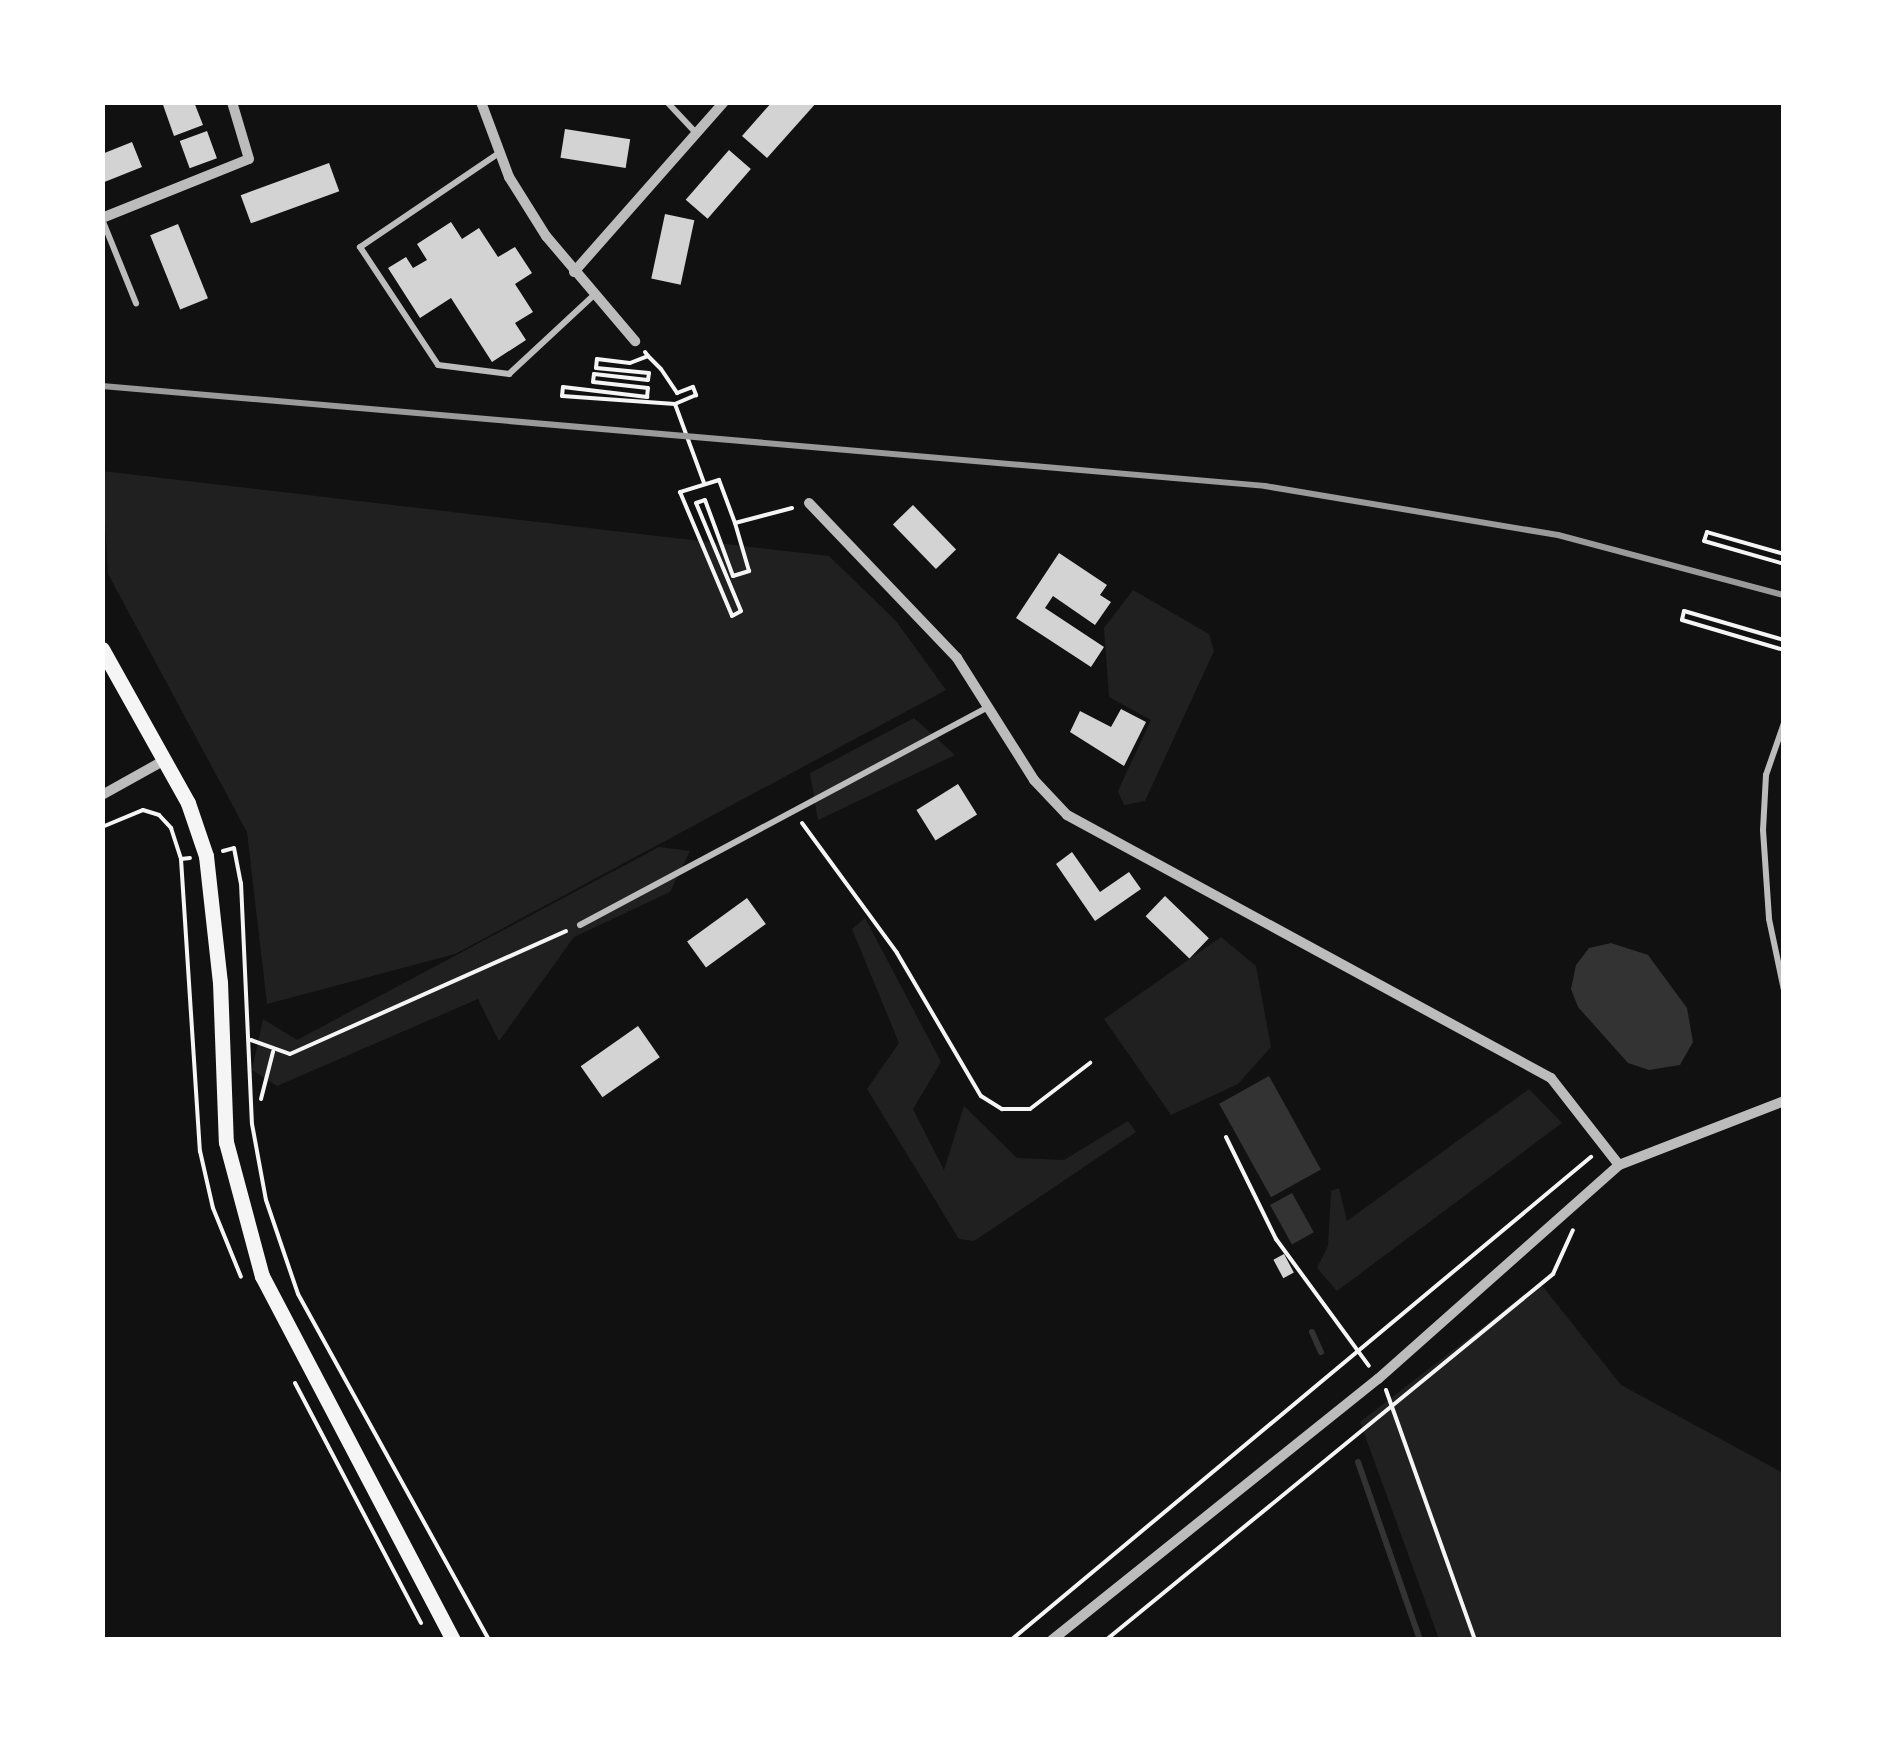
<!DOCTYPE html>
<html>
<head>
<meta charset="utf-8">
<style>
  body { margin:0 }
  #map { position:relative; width:1886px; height:1742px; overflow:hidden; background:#111; font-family:"PT Sans Narrow",sans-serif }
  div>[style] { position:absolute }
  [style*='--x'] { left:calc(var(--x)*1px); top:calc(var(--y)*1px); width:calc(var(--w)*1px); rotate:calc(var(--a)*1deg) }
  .green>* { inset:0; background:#202020 }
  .water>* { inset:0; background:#333; transform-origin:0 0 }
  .stream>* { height:6px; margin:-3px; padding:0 3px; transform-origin:3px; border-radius:3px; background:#333 }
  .building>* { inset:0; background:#d3d3d3; transform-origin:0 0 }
  .path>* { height:4px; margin:-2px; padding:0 2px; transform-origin:2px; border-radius:2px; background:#f5f5f5 }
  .service>* { height:6px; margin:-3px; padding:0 3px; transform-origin:3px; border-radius:3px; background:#bcbcbc }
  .minor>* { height:10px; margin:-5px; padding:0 5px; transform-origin:5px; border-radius:5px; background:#bcbcbc }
  .secondary>* { height:15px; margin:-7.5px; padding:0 7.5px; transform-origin:7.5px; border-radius:7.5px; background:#f5f5f5 }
  .rail>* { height:6px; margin:-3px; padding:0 3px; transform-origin:3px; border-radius:3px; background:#9a9a9a }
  span { translate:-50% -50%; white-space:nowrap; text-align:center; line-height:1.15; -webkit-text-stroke:10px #fff; paint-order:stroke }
  .frame { position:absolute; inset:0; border:105px solid #fff; pointer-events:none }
</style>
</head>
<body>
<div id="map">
  <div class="green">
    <div style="clip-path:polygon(102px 471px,829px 556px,896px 621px,946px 690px,455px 954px,267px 1004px,247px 832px,108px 574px)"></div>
    <div style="clip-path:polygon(1133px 590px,1209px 634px,1214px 651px,1145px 801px,1124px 805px,1118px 791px,1151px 720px,1109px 697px,1104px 628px)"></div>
    <div style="clip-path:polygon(914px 718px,955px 755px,818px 820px,810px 773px)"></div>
    <div style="clip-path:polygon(659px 847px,690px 851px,670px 892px,574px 937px,499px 1041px,478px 999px,277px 1086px,252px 1070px,263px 1019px,297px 1040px)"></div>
    <div style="clip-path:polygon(865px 918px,941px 1062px,913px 1109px,944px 1170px,964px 1106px,1017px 1158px,1064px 1160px,1128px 1121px,1136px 1132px,974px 1241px,959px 1239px,867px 1089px,899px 1043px,852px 929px)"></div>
    <div style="clip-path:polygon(1221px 937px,1256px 966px,1271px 1047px,1238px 1084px,1171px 1115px,1104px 1019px)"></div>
    <div style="clip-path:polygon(1529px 1089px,1562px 1123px,1337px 1291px,1317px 1268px,1328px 1246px,1331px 1191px,1339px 1188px,1347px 1221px)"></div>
    <div style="clip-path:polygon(1540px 1283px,1621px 1385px,1783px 1473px,1783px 1639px,1439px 1639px,1360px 1422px)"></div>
  </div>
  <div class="water">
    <div style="clip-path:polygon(1611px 943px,1648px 955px,1687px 1008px,1693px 1042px,1680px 1065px,1649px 1070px,1628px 1063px,1578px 1007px,1571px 989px,1576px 965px,1589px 948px)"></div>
    <div style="left:1269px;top:1076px;width:107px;height:57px;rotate:61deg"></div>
    <div style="left:1292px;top:1193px;width:45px;height:25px;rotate:61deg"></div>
  </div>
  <div class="stream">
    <div style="--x:1312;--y:1332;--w:22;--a:66"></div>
    <div style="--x:1358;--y:1462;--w:188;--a:70.8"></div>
  </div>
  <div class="building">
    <div style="clip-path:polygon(162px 102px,194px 102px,203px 125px,174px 136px)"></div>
    <div style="clip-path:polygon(772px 102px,817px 102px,767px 158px,742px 136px)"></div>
    <div style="left:565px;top:129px;width:66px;height:29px;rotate:9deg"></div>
    <div style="left:207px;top:131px;width:29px;height:29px;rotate:70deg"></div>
    <div style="clip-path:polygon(132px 142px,142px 167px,102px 183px,102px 154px)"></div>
    <div style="left:729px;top:150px;width:29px;height:66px;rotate:41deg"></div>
    <div style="left:329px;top:163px;width:30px;height:94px;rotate:70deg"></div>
    <div style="left:665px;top:214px;width:30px;height:66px;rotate:12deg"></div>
    <div style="clip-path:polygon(451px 222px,462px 239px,479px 228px,498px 257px,515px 247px,532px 273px,515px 284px,533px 312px,515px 323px,526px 340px,492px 362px,451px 298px,420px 318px,388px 268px,406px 257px,413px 268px,427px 260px,417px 244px)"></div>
    <div style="left:178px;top:224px;width:80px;height:30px;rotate:68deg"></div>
    <div style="left:913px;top:505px;width:62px;height:28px;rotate:46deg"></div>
    <div style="clip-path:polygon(1059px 553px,1107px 585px,1100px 595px,1111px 602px,1095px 625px,1053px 596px,1045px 608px,1104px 647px,1091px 667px,1016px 618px)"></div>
    <div style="clip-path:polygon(1121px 709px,1146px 722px,1124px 766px,1070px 732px,1080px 711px,1111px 727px)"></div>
    <div style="left:958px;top:784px;width:36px;height:49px;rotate:58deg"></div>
    <div style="clip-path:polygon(1072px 852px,1100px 892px,1129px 872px,1141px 889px,1095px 921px,1056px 864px)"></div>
    <div style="left:1165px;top:896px;width:61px;height:28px;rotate:44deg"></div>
    <div style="left:747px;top:898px;width:32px;height:74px;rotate:54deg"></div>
    <div style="left:638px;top:1026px;width:38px;height:70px;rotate:55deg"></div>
    <div style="left:1284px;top:1254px;width:21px;height:12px;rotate:62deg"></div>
  </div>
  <div class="path">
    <div style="--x:645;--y:352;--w:5;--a:53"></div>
    <div style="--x:648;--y:356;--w:18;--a:45"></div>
    <div style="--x:661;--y:369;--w:29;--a:56"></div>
    <div style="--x:677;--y:393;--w:17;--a:-21"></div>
    <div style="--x:693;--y:387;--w:9;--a:69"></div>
    <div style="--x:696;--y:395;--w:23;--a:157"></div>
    <div style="--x:675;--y:404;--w:113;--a:-176"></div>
    <div style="--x:562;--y:396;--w:9;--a:-84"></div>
    <div style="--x:563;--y:387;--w:85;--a:6.8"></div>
    <div style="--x:647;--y:397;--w:9;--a:-84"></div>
    <div style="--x:648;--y:388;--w:55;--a:-173.8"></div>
    <div style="--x:593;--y:382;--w:8;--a:-83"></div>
    <div style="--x:594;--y:374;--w:54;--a:6.3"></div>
    <div style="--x:648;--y:380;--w:7;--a:-82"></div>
    <div style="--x:649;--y:373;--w:53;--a:-174.6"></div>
    <div style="--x:596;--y:368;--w:9;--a:-84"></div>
    <div style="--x:597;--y:359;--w:33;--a:7"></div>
    <div style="--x:630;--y:363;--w:19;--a:-21"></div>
    <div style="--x:675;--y:404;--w:84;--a:69.8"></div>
    <div style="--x:735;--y:523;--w:46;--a:-110.4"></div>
    <div style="--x:719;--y:480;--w:41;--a:162.9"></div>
    <div style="--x:680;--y:492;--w:134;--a:67.2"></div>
    <div style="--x:732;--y:616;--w:10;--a:-29"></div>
    <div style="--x:741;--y:611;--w:117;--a:-112.6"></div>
    <div style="--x:696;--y:503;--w:9;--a:-18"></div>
    <div style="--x:705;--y:500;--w:81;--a:69.8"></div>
    <div style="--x:733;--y:576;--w:17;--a:-17"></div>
    <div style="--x:749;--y:571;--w:50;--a:-106.3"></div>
    <div style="--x:735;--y:523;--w:59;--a:-14.7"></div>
    <div style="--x:1784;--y:554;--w:80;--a:-164.1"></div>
    <div style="--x:1707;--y:532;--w:9;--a:108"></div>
    <div style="--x:1704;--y:541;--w:83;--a:16"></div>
    <div style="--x:1784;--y:640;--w:104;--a:-163.8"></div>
    <div style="--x:1684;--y:611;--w:9;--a:103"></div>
    <div style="--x:1682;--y:620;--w:106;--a:16.4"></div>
    <div style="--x:802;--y:823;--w:161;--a:53.8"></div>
    <div style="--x:897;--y:953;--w:166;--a:59.6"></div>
    <div style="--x:981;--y:1096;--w:25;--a:32"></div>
    <div style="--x:1002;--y:1109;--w:28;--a:0"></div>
    <div style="--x:1030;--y:1109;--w:76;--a:-37.5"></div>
    <div style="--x:102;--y:827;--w:44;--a:-22.5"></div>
    <div style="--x:143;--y:810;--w:17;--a:17"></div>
    <div style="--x:159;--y:815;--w:18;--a:47"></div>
    <div style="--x:171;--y:828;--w:33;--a:72"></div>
    <div style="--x:181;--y:859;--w:9;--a:-6"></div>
    <div style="--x:223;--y:851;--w:11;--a:-15"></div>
    <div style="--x:234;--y:848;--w:36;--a:79"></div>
    <div style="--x:241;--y:883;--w:241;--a:87.4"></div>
    <div style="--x:252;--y:1124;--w:77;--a:79.6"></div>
    <div style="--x:266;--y:1200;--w:99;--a:71.2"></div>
    <div style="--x:298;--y:1294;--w:395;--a:61.1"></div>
    <div style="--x:181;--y:859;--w:293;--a:86.3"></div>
    <div style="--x:200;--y:1151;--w:58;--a:77.2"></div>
    <div style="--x:213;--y:1208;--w:74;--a:67.9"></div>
    <div style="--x:251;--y:1040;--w:41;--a:19.7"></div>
    <div style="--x:290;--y:1054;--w:302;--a:-24"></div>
    <div style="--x:261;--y:1099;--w:49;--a:-75.7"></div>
    <div style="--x:1226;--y:1137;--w:114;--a:63.9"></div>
    <div style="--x:1276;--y:1239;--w:157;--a:53.8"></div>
    <div style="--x:295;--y:1383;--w:271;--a:62.3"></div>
    <div style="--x:1386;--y:1390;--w:265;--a:70.4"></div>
    <div style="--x:1011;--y:1640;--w:755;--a:-39.79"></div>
    <div style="--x:1106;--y:1640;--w:578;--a:-39.31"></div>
    <div style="--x:1553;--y:1274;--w:48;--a:-65.6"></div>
  </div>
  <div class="service">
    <div style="--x:667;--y:102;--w:42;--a:46.9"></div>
    <div style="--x:499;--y:153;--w:168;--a:145.9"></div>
    <div style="--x:360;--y:247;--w:141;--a:56.5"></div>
    <div style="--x:438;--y:365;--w:72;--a:7.2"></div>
    <div style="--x:509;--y:374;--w:116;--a:-42.9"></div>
    <div style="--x:102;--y:219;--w:91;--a:68"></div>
    <div style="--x:1784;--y:723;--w:55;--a:109.1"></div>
    <div style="--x:1766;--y:775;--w:55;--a:93.1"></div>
    <div style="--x:1763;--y:830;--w:89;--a:86.1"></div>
    <div style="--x:1769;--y:919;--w:73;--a:78.1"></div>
    <div style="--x:580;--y:925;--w:463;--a:-28.1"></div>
  </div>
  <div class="minor">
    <div style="--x:481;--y:102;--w:80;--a:69.5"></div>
    <div style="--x:509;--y:177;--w:70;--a:57.9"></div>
    <div style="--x:546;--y:236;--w:138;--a:49.7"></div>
    <div style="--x:102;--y:218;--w:158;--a:-21.9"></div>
    <div style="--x:249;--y:159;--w:59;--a:-106.6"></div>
    <div style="--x:574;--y:272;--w:227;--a:-48.6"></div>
    <div style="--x:809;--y:503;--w:214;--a:46.3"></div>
    <div style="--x:957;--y:658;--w:144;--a:57.7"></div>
    <div style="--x:1034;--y:780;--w:48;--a:46.7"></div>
    <div style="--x:1067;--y:815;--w:551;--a:28.52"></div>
    <div style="--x:1551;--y:1078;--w:110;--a:52"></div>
    <div style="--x:102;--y:795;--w:72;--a:-29.1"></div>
    <div style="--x:1052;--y:1640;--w:418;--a:-38.7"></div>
    <div style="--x:1378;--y:1379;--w:322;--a:-41.6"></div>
    <div style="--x:1619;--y:1165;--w:177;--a:-21.2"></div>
  </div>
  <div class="secondary">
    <div style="--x:102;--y:649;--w:176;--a:60.8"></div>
    <div style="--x:188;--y:803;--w:56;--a:71.2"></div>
    <div style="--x:206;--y:856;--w:127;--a:83.7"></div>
    <div style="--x:220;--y:982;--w:160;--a:87.9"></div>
    <div style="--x:226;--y:1142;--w:139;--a:75"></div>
    <div style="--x:262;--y:1276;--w:411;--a:62.3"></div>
  </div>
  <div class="rail">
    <div style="--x:102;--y:386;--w:1167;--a:4.91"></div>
    <div style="--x:1265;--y:486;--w:297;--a:9.5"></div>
    <div style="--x:1558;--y:535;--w:234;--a:14.9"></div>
  </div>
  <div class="frame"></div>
</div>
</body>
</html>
